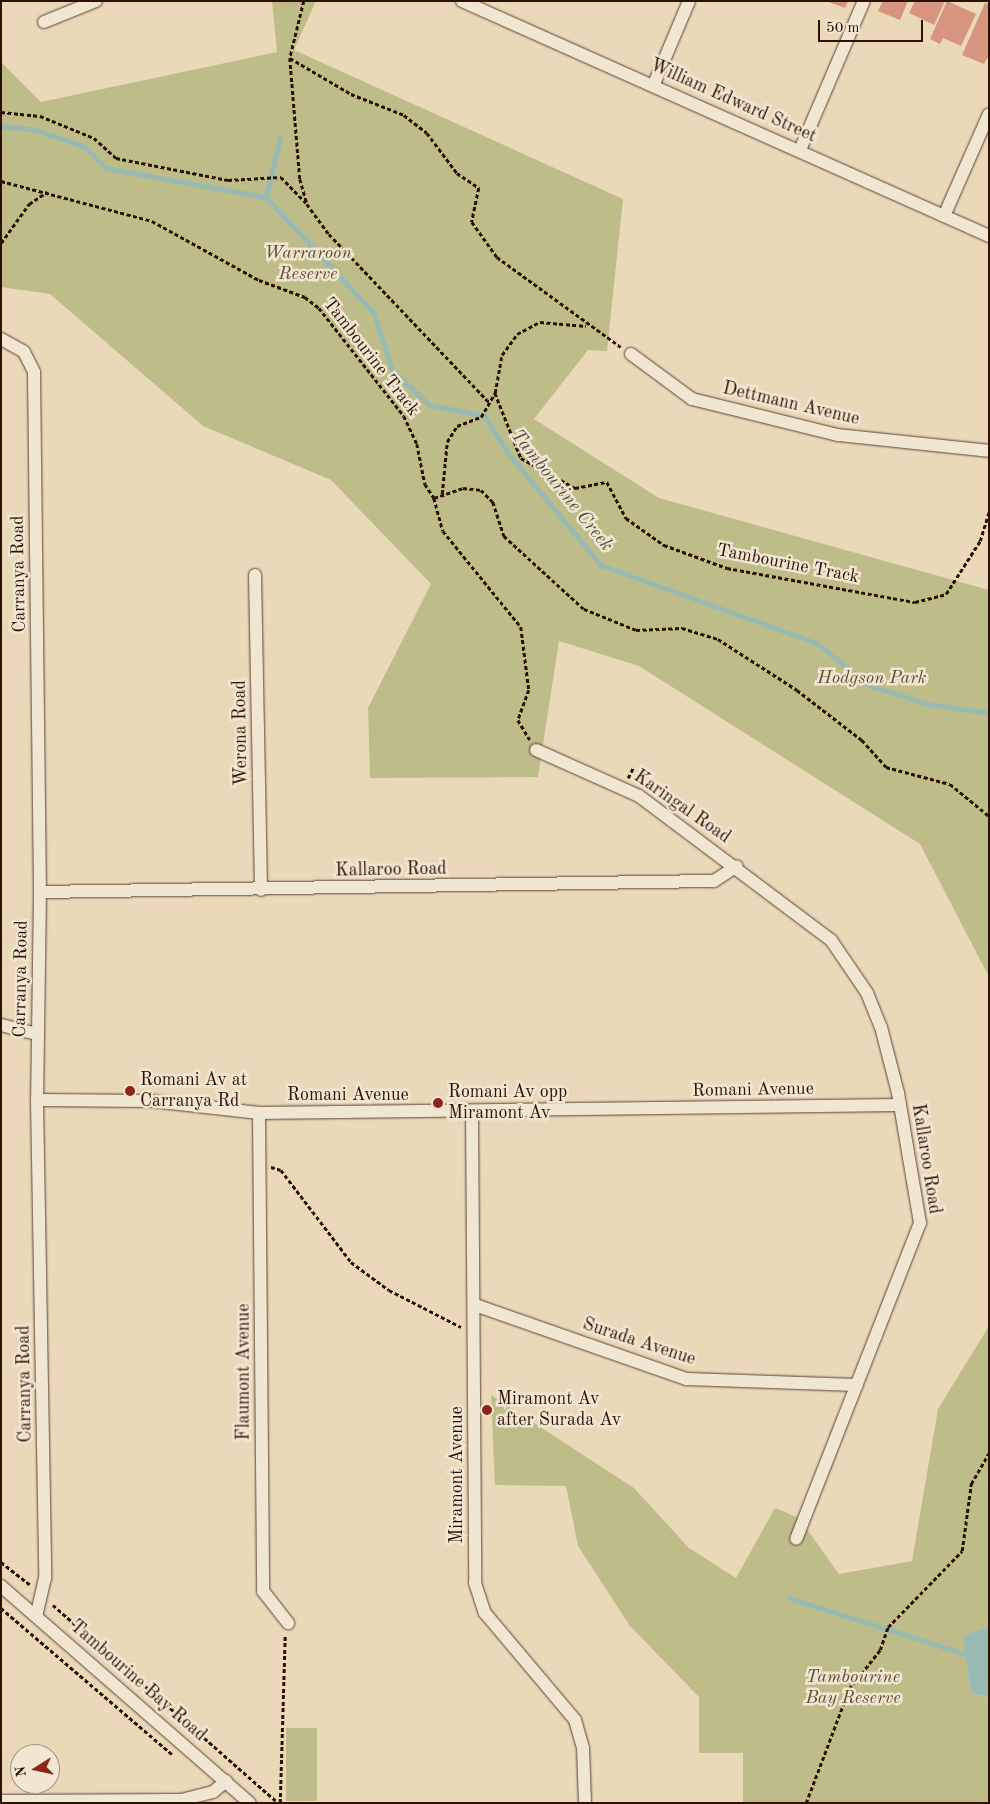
<!DOCTYPE html>
<html>
<head>
<meta charset="utf-8">
<style>
  body { margin:0 }
  #map { position:relative; width:990px; height:1804px; overflow:hidden; background:#ead9b9; font-family:"Old Standard TT",serif }
  div>[style] { position:absolute }
  [style*='--x'] { left:calc(var(--x)*1px); top:calc(var(--y)*1px); width:calc(var(--w)*1px); rotate:calc(var(--a)*1deg) }
  .green>* { inset:0; background:#bebd8a; transform-origin:0 0 }
  .water>* { inset:0; background:#98bab3 }
  .stream>* { height:4.5px; margin:-2.25px; padding:0 2.25px; transform-origin:2.25px; border-radius:2.25px; background:#98bab3 }
  .building>* { inset:0; background:#d7957f }
  .path>* { height:2.5px; margin-top:-1.25px; transform-origin:0; background:repeating-linear-gradient(90deg,#2c1000 0 4px,transparent 0 6.5px) }
  .roads { filter:drop-shadow(0 0 1px #5c422e) drop-shadow(0 0 1px #5c422e) }
  .street>* { height:12px; margin:-6px; padding:0 6px; transform-origin:6px; border-radius:6px; background:#f1e6d2 }
  .dots>* { width:14px; height:14px; translate:-50% -50%; box-sizing:border-box; border:2px solid #f1e6d2; border-radius:50% }
  span { translate:-50% -50%; white-space:nowrap; text-align:center; line-height:1.15; -webkit-text-stroke:5px #f1e6d2; paint-order:stroke }
  .street-label { font-size:18px; color:#2c1000 }
  .park-label { font-size:18px; color:#5f4d30; font-style:italic }
  .poi-label { font-size:18px; color:#2c1000 }
  .left { translate:0 -50%; text-align:left }
  .water-label { font-size:19px; color:#524c3f; font-style:italic }
  .frame { position:absolute; inset:0; border:2px solid #2c1000; pointer-events:none }
  .north { position:absolute; left:10px; top:1744px; width:50px; height:50px; box-sizing:border-box; background:#f1e6d2; border:1px solid #a2907e; border-radius:50%; rotate:260deg; font-size:14px; font-weight:700; line-height:20px; text-align:center; color:#2c1000 }
  .north::after { content:''; display:block; margin:auto; width:18px; height:22px; background:#8f2418; clip-path:polygon(50% 0,100% 100%,50% 72%,0 100%) }
  .scale { position:absolute; left:818px; top:20px; width:105px; height:22px; box-sizing:border-box; border:2px solid #2c1000; border-top:0; padding-left:6px; font-size:15px; line-height:18px; white-space:nowrap; color:#2c1000; -webkit-text-stroke:4px #f1e6d2; paint-order:stroke }
</style>
</head>
<body>
<div id="map">
  <div class="green">
    <div style="clip-path:polygon(272px 1px,316px 1px,294px 50px,623px 199px,607px 351px,588px 350px,534px 419px,659px 498px,989px 590px,989px 977px,920px 844px,639px 666px,559px 641px,538px 777px,370px 778px,368px 708px,431px 584px,331px 480px,203px 426px,50px 294px,1px 287px,1px 62px,41px 102px,277px 52px)"></div>
    <div style="clip-path:polygon(989px 1326px,989px 1626px,964px 1636px,971px 1693px,989px 1697px,989px 1803px,743px 1803px,743px 1753px,699px 1753px,699px 1697px,630px 1626px,578px 1546px,566px 1486px,495px 1485px,491px 1395px,634px 1488px,689px 1548px,736px 1578px,775px 1508px,799px 1518px,839px 1574px,912px 1561px,938px 1409px)"></div>
    <div style="left:286px;top:1728px;width:31px;height:73px"></div>
  </div>
  <div class="water">
    <div style="clip-path:polygon(989px 1626px,989px 1697px,971px 1693px,963px 1636px)"></div>
  </div>
  <div class="stream">
    <div style="--x:1;--y:126;--w:36;--a:6"></div>
    <div style="--x:37;--y:130;--w:51;--a:19.5"></div>
    <div style="--x:85;--y:147;--w:30;--a:45"></div>
    <div style="--x:106;--y:168;--w:163;--a:10.3"></div>
    <div style="--x:266;--y:197;--w:158;--a:47"></div>
    <div style="--x:374;--y:313;--w:61;--a:71.9"></div>
    <div style="--x:393;--y:371;--w:50;--a:42.6"></div>
    <div style="--x:430;--y:405;--w:56;--a:11.3"></div>
    <div style="--x:485;--y:416;--w:44;--a:58.1"></div>
    <div style="--x:508;--y:453;--w:146;--a:50.3"></div>
    <div style="--x:601;--y:565;--w:230;--a:19.9"></div>
    <div style="--x:817;--y:643;--w:67;--a:38.9"></div>
    <div style="--x:869;--y:685;--w:62;--a:17.9"></div>
    <div style="--x:928;--y:704;--w:62;--a:8.4"></div>
    <div style="--x:266;--y:197;--w:61;--a:-76.7"></div>
    <div style="--x:789;--y:1598;--w:186;--a:17.6"></div>
  </div>
  <div class="building">
    <div style="clip-path:polygon(826px 1px,848px 1px,845px 8px)"></div>
    <div style="clip-path:polygon(883px 1px,908px 1px,900px 20px,878px 11px)"></div>
    <div style="clip-path:polygon(915px 1px,945px 1px,934px 25px,909px 13px)"></div>
    <div style="clip-path:polygon(947px 1px,976px 14px,961px 46px,943px 38px,940px 44px,930px 39px)"></div>
    <div style="clip-path:polygon(985px 3px,989px 4px,989px 55px,984px 64px,962px 55px)"></div>
  </div>
  <div class="path">
    <div style="--x:304;--y:1;--w:59;--a:103.8"></div>
    <div style="--x:290;--y:58;--w:121;--a:85.3"></div>
    <div style="--x:300;--y:179;--w:26;--a:74"></div>
    <div style="--x:307;--y:204;--w:37;--a:54"></div>
    <div style="--x:329;--y:234;--w:232;--a:46.4"></div>
    <div style="--x:290;--y:58;--w:71;--a:30.5"></div>
    <div style="--x:351;--y:94;--w:57;--a:21.6"></div>
    <div style="--x:404;--y:115;--w:29;--a:38"></div>
    <div style="--x:427;--y:133;--w:50;--a:53.1"></div>
    <div style="--x:457;--y:173;--w:27;--a:34"></div>
    <div style="--x:479;--y:188;--w:35;--a:102"></div>
    <div style="--x:472;--y:222;--w:43;--a:54.5"></div>
    <div style="--x:497;--y:257;--w:153;--a:36"></div>
    <div style="--x:1;--y:112;--w:39;--a:6"></div>
    <div style="--x:40;--y:116;--w:58;--a:22.2"></div>
    <div style="--x:94;--y:138;--w:30;--a:42"></div>
    <div style="--x:116;--y:158;--w:114;--a:11.1"></div>
    <div style="--x:228;--y:180;--w:53;--a:-3.2"></div>
    <div style="--x:281;--y:177;--w:36;--a:46"></div>
    <div style="--x:1;--y:181;--w:156;--a:14.8"></div>
    <div style="--x:152;--y:221;--w:122;--a:28.9"></div>
    <div style="--x:259;--y:280;--w:49;--a:20.3"></div>
    <div style="--x:305;--y:297;--w:18;--a:38"></div>
    <div style="--x:319;--y:308;--w:137;--a:51.8"></div>
    <div style="--x:404;--y:416;--w:31;--a:65"></div>
    <div style="--x:417;--y:444;--w:41;--a:78.7"></div>
    <div style="--x:425;--y:484;--w:17;--a:57"></div>
    <div style="--x:1;--y:243;--w:48;--a:-54.3"></div>
    <div style="--x:29;--y:204;--w:22;--a:-34"></div>
    <div style="--x:495;--y:393;--w:70;--a:68.2"></div>
    <div style="--x:521;--y:458;--w:62;--a:29.1"></div>
    <div style="--x:575;--y:488;--w:33;--a:-11"></div>
    <div style="--x:607;--y:482;--w:41;--a:62.2"></div>
    <div style="--x:626;--y:518;--w:47;--a:35.4"></div>
    <div style="--x:664;--y:545;--w:67;--a:20.1"></div>
    <div style="--x:727;--y:568;--w:191;--a:10.3"></div>
    <div style="--x:915;--y:602;--w:32;--a:-14"></div>
    <div style="--x:946;--y:594;--w:63;--a:-57.3"></div>
    <div style="--x:980;--y:541;--w:30;--a:-73"></div>
    <div style="--x:442;--y:494;--w:52;--a:-84.5"></div>
    <div style="--x:447;--y:442;--w:19;--a:-58"></div>
    <div style="--x:457;--y:426;--w:26;--a:-21"></div>
    <div style="--x:481;--y:417;--w:28;--a:-60"></div>
    <div style="--x:495;--y:393;--w:39;--a:-80"></div>
    <div style="--x:502;--y:355;--w:26;--a:-54"></div>
    <div style="--x:517;--y:334;--w:26;--a:-28"></div>
    <div style="--x:540;--y:322;--w:46;--a:5"></div>
    <div style="--x:434;--y:498;--w:31;--a:-19"></div>
    <div style="--x:463;--y:488;--w:18;--a:6"></div>
    <div style="--x:481;--y:490;--w:17;--a:45"></div>
    <div style="--x:493;--y:502;--w:36;--a:72"></div>
    <div style="--x:504;--y:536;--w:108;--a:42.4"></div>
    <div style="--x:584;--y:609;--w:56;--a:22"></div>
    <div style="--x:636;--y:630;--w:46;--a:-2.5"></div>
    <div style="--x:682;--y:628;--w:38;--a:17"></div>
    <div style="--x:718;--y:639;--w:94;--a:32.8"></div>
    <div style="--x:797;--y:690;--w:82;--a:37.6"></div>
    <div style="--x:862;--y:740;--w:36;--a:48"></div>
    <div style="--x:886;--y:767;--w:66;--a:14.9"></div>
    <div style="--x:950;--y:784;--w:50;--a:39.4"></div>
    <div style="--x:434;--y:498;--w:34;--a:75"></div>
    <div style="--x:443;--y:531;--w:124;--a:50.9"></div>
    <div style="--x:521;--y:627;--w:64;--a:82.8"></div>
    <div style="--x:529;--y:690;--w:32;--a:110"></div>
    <div style="--x:518;--y:720;--w:23;--a:59"></div>
    <div style="--x:628;--y:778;--w:13;--a:-63"></div>
    <div style="--x:271;--y:1167;--w:10;--a:17"></div>
    <div style="--x:281;--y:1170;--w:116;--a:52.7"></div>
    <div style="--x:351;--y:1262;--w:47;--a:36.4"></div>
    <div style="--x:389;--y:1290;--w:81;--a:27.2"></div>
    <div style="--x:1;--y:1562;--w:37;--a:38"></div>
    <div style="--x:53;--y:1605;--w:300;--a:41.3"></div>
    <div style="--x:1;--y:1608;--w:225;--a:40.5"></div>
    <div style="--x:280;--y:1803;--w:168;--a:-88.3"></div>
    <div style="--x:806;--y:1803;--w:122;--a:-69.3"></div>
    <div style="--x:849;--y:1689;--w:50;--a:-51.5"></div>
    <div style="--x:880;--y:1650;--w:24;--a:-71"></div>
    <div style="--x:888;--y:1627;--w:106;--a:-45.8"></div>
    <div style="--x:962;--y:1551;--w:68;--a:-82.3"></div>
    <div style="--x:971;--y:1484;--w:36;--a:-60"></div>
  </div>
  <div class="roads">
    <div class="street">
      <div style="--x:462;--y:1;--w:577;--a:24.03"></div>
      <div style="--x:44;--y:22;--w:56;--a:-22"></div>
      <div style="--x:654;--y:84;--w:90;--a:-67.1"></div>
      <div style="--x:800;--y:150;--w:162;--a:-66.8"></div>
      <div style="--x:944;--y:216;--w:111;--a:-66.2"></div>
      <div style="--x:1;--y:339;--w:26;--a:29"></div>
      <div style="--x:24;--y:352;--w:22;--a:63"></div>
      <div style="--x:34;--y:372;--w:520;--a:89.34"></div>
      <div style="--x:40;--y:892;--w:208;--a:90.8"></div>
      <div style="--x:37;--y:1100;--w:478;--a:89"></div>
      <div style="--x:45;--y:1578;--w:39;--a:103"></div>
      <div style="--x:631;--y:354;--w:76;--a:36.4"></div>
      <div style="--x:692;--y:399;--w:150;--a:13.9"></div>
      <div style="--x:838;--y:435;--w:152;--a:6"></div>
      <div style="--x:255;--y:575;--w:315;--a:88.9"></div>
      <div style="--x:536;--y:750;--w:113;--a:24.1"></div>
      <div style="--x:639;--y:796;--w:240;--a:36.9"></div>
      <div style="--x:831;--y:940;--w:64;--a:55.8"></div>
      <div style="--x:867;--y:993;--w:37;--a:68"></div>
      <div style="--x:881;--y:1027;--w:68;--a:75.6"></div>
      <div style="--x:898;--y:1093;--w:132;--a:80.4"></div>
      <div style="--x:920;--y:1223;--w:339;--a:111.4"></div>
      <div style="--x:40;--y:892;--w:674;--a:-0.94"></div>
      <div style="--x:714;--y:881;--w:27;--a:-33"></div>
      <div style="--x:1;--y:1025;--w:38;--a:14"></div>
      <div style="--x:37;--y:1100;--w:115;--a:0.5"></div>
      <div style="--x:152;--y:1101;--w:108;--a:6.4"></div>
      <div style="--x:259;--y:1113;--w:641;--a:-0.72"></div>
      <div style="--x:472;--y:1111;--w:472;--a:89.6"></div>
      <div style="--x:475;--y:1583;--w:32;--a:72"></div>
      <div style="--x:485;--y:1613;--w:140;--a:49.9"></div>
      <div style="--x:575;--y:1720;--w:29;--a:74"></div>
      <div style="--x:583;--y:1748;--w:55;--a:87.9"></div>
      <div style="--x:259;--y:1113;--w:478;--a:89.5"></div>
      <div style="--x:263;--y:1591;--w:41;--a:52"></div>
      <div style="--x:475;--y:1305;--w:224;--a:19.3"></div>
      <div style="--x:686;--y:1379;--w:171;--a:2"></div>
      <div style="--x:1;--y:1586;--w:330;--a:41.1"></div>
      <div style="--x:1;--y:1801;--w:180;--a:-0.3"></div>
      <div style="--x:181;--y:1800;--w:33;--a:-14"></div>
      <div style="--x:213;--y:1792;--w:17;--a:-40"></div>
    </div>
  </div>
  <div class="dots">
    <div style="left:130px;top:1091px;background:#8f2418"></div>
    <div style="left:438px;top:1103px;background:#8f2418"></div>
    <div style="left:487px;top:1410px;background:#8f2418"></div>
  </div>
  <div class="street-label">
    <span style="left:733px;top:101px;rotate:24deg">William Edward Street</span>
    <span style="left:371px;top:357px;rotate:52deg">Tambourine Track</span>
    <span style="left:791px;top:404px;rotate:13deg">Dettmann Avenue</span>
    <span style="left:788px;top:564px;rotate:11deg">Tambourine Track</span>
    <span style="left:19px;top:574px;rotate:-91deg">Carranya Road</span>
    <span style="left:241px;top:733px;rotate:-91deg">Werona Road</span>
    <span style="left:682px;top:807px;rotate:35deg">Karingal Road</span>
    <span style="left:391px;top:870px;rotate:-1deg">Kallaroo Road</span>
    <span style="left:21px;top:979px;rotate:-89deg">Carranya Road</span>
    <span style="left:753px;top:1090px;rotate:-1deg">Romani Avenue</span>
    <span style="left:348px;top:1095px">Romani Avenue</span>
    <span style="left:926px;top:1159px;rotate:81deg">Kallaroo Road</span>
    <span style="left:639px;top:1342px;rotate:18deg">Surada Avenue</span>
    <span style="left:244px;top:1372px;rotate:-90deg">Flaumont Avenue</span>
    <span style="left:25px;top:1384px;rotate:-91deg">Carranya Road</span>
    <span style="left:457px;top:1475px;rotate:-90deg">Miramont Avenue</span>
    <span style="left:138px;top:1681px;rotate:41deg">Tambourine Bay Road</span>
  </div>
  <div class="park-label">
    <span style="left:308px;top:264px">Warraroon<br>Reserve</span>
    <span style="left:872px;top:678px">Hodgson Park</span>
    <span style="left:853px;top:1688px">Tambourine<br>Bay Reserve</span>
  </div>
  <div class="poi-label">
    <span class="left" style="left:140px;top:1091px">Romani Av at<br>Carranya Rd</span>
    <span class="left" style="left:448px;top:1103px">Romani Av opp<br>Miramont Av</span>
    <span class="left" style="left:497px;top:1410px">Miramont Av<br>after Surada Av</span>
  </div>
  <div class="water-label">
    <span style="left:561px;top:491px;rotate:51deg">Tambourine Creek</span>
  </div>
  <div class="frame"></div>
  <div class="north">N</div>
  <div class="scale">50 m</div>
</div>
</body>
</html>
